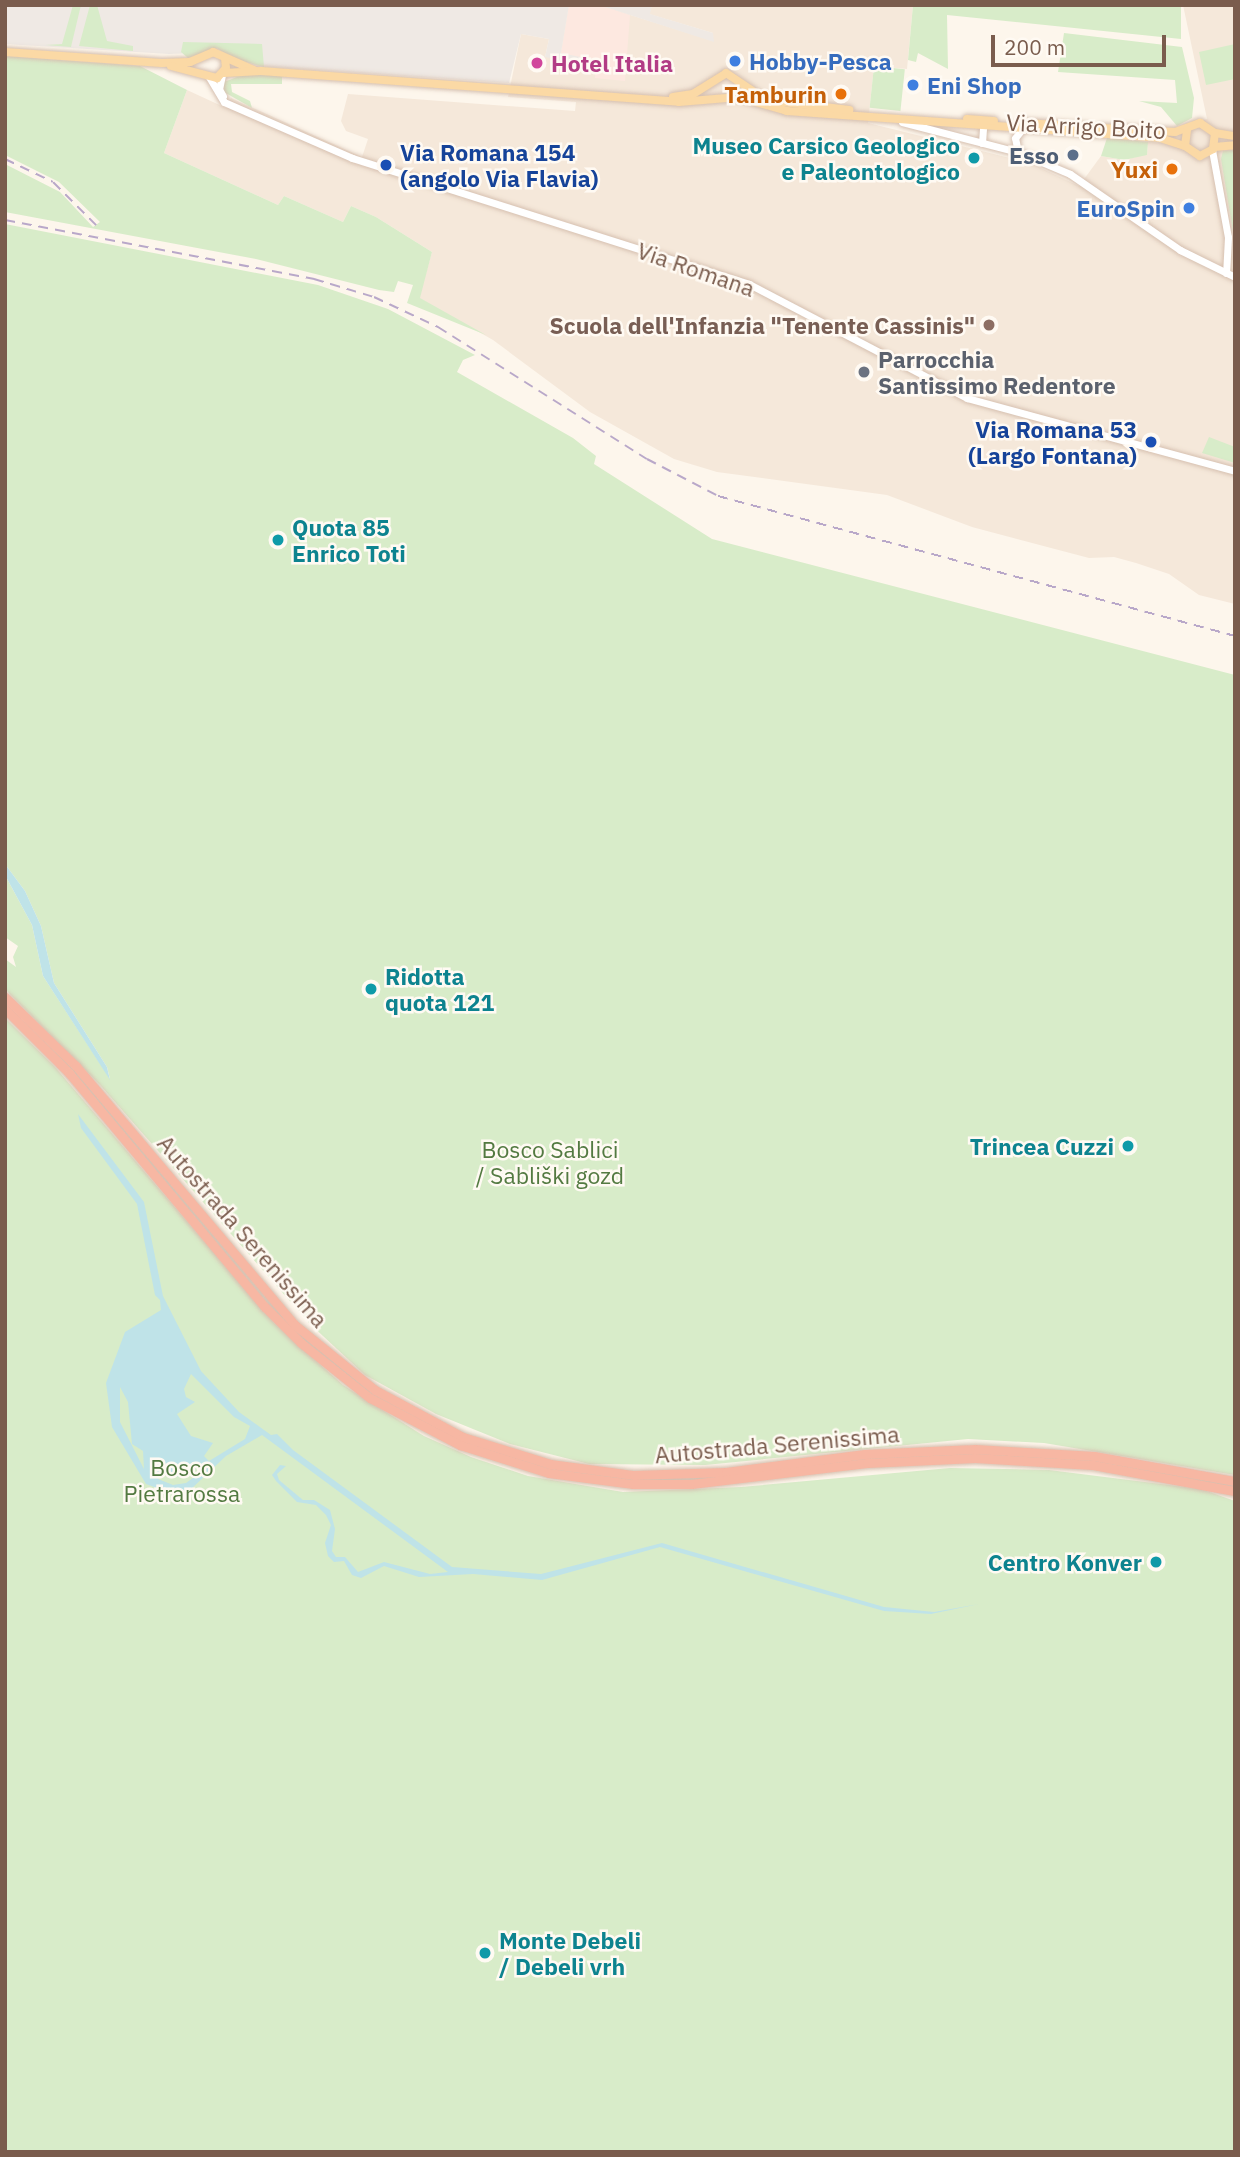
<!DOCTYPE html>
<html>
<head>
<meta charset="utf-8">
<style>
  body { margin:0 }
  #map { position:relative; width:1240px; height:2157px; overflow:hidden; background:#fdf6ec; font-family:"IBM Plex Sans",sans-serif }
  div>[style] { position:absolute }
  [style*='--x'] { left:calc(var(--x)*1px); top:calc(var(--y)*1px); width:calc(var(--w)*1px); rotate:calc(var(--a)*1deg) }
  .residential>* { inset:0; background:#f5e8da }
  .commercial>* { inset:0; background:#fde8e0 }
  .industrial>* { inset:0; background:#efe9e4 }
  .green>* { inset:0; background:#d8ecc9; transform-origin:0 0 }
  .water>* { inset:0; background:#bfe3e8 }
  .roads { filter:drop-shadow(0 0 2px #d6c0b0) drop-shadow(0 0 2px #d6c0b0) }
  .secondary>* { height:7px; margin:-3.5px; padding:0 3.5px; transform-origin:3.5px; border-radius:3.5px; background:#fff }
  .primary>* { height:8px; margin:-4px; padding:0 4px; transform-origin:4px; border-radius:4px; background:#fbd9a5 }
  .highway>* { height:9px; margin:-4.5px; padding:0 4.5px; transform-origin:4.5px; border-radius:4.5px; background:#f7b7a3 }
  .rail>* { height:2px; margin-top:-1px; transform-origin:0; background:repeating-linear-gradient(90deg,#b9a8c9 0 10px,transparent 0 17px) }
  .dots>* { width:19px; height:19px; translate:-50% -50%; box-sizing:border-box; border:4px solid #fffaf3; border-radius:50% }
  span { translate:-50% -50%; white-space:nowrap; text-align:center; line-height:1.15; -webkit-text-stroke:5px #fffaf3; paint-order:stroke }
  .shop-label { font-size:23px; color:#366cbe; font-weight:700 }
  .left { translate:0 -50%; text-align:left }
  .right { translate:-100% -50%; text-align:right }
  .hotel-label { font-size:23px; color:#b23c85; font-weight:700 }
  .food-label { font-size:23px; color:#c56008; font-weight:700 }
  .street-label { font-size:23px; color:#7a5c4d }
  .culture-label { font-size:23px; color:#0d838f; font-weight:700 }
  .transit-label { font-size:23px; color:#164399; font-weight:700 }
  .service-label { font-size:23px; color:#4e5e75; font-weight:700 }
  .education-label { font-size:23px; color:#785e54; font-weight:700 }
  .worship-label { font-size:23px; color:#5b616d; font-weight:700 }
  .park-label { font-size:23px; color:#537a41 }
  .frame { position:absolute; inset:0; border:7px solid #7a5c4d; pointer-events:none }
  .scale { position:absolute; left:991px; top:35px; width:175px; height:32px; box-sizing:border-box; border:4px solid #7a5c4d; border-top:0; padding-left:9px; font-size:21px; line-height:24px; white-space:nowrap; color:#7a5c4d; -webkit-text-stroke:5px #fffaf3; paint-order:stroke }
</style>
</head>
<body>
<div id="map">
  <div class="residential">
    <div style="clip-path:polygon(569px 5px,599px 5px,713px 41px,713px 33px,649px 14px,652px 5px,913px 5px,907px 69px,874px 66px,868px 123px,1030px 163px,1079px 186px,1101px 156px,1124px 160px,1147px 154px,1148px 142px,1178px 144px,1187px 125px,1207px 119px,1183px 5px,1235px 5px,1235px 604px,1199px 595px,1169px 574px,1136px 563px,1114px 557px,1089px 558px,972px 527px,887px 495px,717px 472px,674px 459px,590px 412px,493px 340px,419px 298px,432px 252px,376px 217px,351px 206px,343px 222px,284px 196px,278px 205px,164px 153px,187px 90px,226px 108px,231px 98px,362px 157px,368px 139px,346px 131px,341px 121px,348px 94px,575px 111px,576px 102px,508px 97px,521px 34px,549px 39px,545px 57px,561px 53px)"></div>
  </div>
  <div class="commercial">
    <div style="clip-path:polygon(569px 5px,599px 5px,630px 15px,625px 81px,595px 78px,596px 66px,561px 53px)"></div>
  </div>
  <div class="industrial">
    <div style="clip-path:polygon(5px 5px,569px 5px,561px 53px,595px 60px,594px 67px,545px 57px,549px 39px,521px 34px,509px 83px,258px 66px,210px 46px,194px 53px,169px 54px,5px 44px)"></div>
    <div style="clip-path:polygon(599px 5px,652px 5px,650px 14px,713px 33px,714px 42px)"></div>
  </div>
  <div class="green">
    <div style="clip-path:polygon(73px 5px,81px 5px,71px 47px,45px 45px,62px 44px)"></div>
    <div style="clip-path:polygon(90px 5px,97px 5px,107px 41px,133px 46px,133px 51px,79px 46px)"></div>
    <div style="clip-path:polygon(913px 5px,1181px 5px,1181px 39px,947px 15px,948px 69px,918px 53px,916px 62px,908px 60px)"></div>
    <div style="clip-path:polygon(1064px 33px,1182px 47px,1194px 98px,1192px 118px,1177px 126px,1161px 107px,1139px 101px,1177px 103px,1175px 80px,1058px 72px)"></div>
    <div style="clip-path:polygon(183px 42px,262px 44px,264px 67px,232px 58px,217px 48px,188px 58px,181px 52px)"></div>
    <div style="clip-path:polygon(1235px 44px,1235px 79px,1206px 85px,1199px 52px)"></div>
    <div style="clip-path:polygon(5px 56px,140px 66px,187px 90px,164px 153px,278px 205px,284px 196px,343px 222px,351px 206px,376px 217px,432px 252px,420px 298px,486px 335px,407px 303px,413px 285px,398px 281px,394px 292px,379px 290px,256px 259px,5px 212px,5px 164px,60px 192px,93px 227px,100px 222px,59px 182px,5px 155px)"></div>
    <div style="left:874px;top:66px;width:31px;height:42px;rotate:6deg"></div>
    <div style="clip-path:polygon(258px 74px,282px 76px,282px 84px,231px 84px,232px 92px,250px 101px,252px 108px,224px 92px,224px 82px,237px 77px,230px 77px)"></div>
    <div style="clip-path:polygon(1107px 138px,1148px 142px,1147px 155px,1124px 160px,1101px 156px)"></div>
    <div style="clip-path:polygon(1235px 150px,1235px 244px,1221px 159px,1223px 151px)"></div>
    <div style="clip-path:polygon(5px 224px,318px 285px,388px 309px,475px 355px,463px 360px,457px 372px,573px 438px,596px 456px,594px 464px,712px 539px,1235px 675px,1235px 1475px,1044px 1443px,968px 1439px,705px 1465px,589px 1464px,510px 1444px,436px 1414px,365px 1375px,309px 1323px,101px 1086px,5px 989px,5px 959px,16px 967px,13px 957px,18px 946px,5px 937px,5px 875px,32px 925px,43px 976px,110px 1079px,107px 1067px,54px 983px,41px 926px,25px 891px,5px 864px)"></div>
    <div style="clip-path:polygon(1209px 437px,1235px 447px,1235px 463px,1202px 453px)"></div>
    <div style="clip-path:polygon(5px 1018px,55px 1067px,274px 1323px,343px 1385px,424px 1436px,471px 1457px,528px 1476px,623px 1492px,741px 1487px,950px 1468px,1049px 1470px,1201px 1489px,1235px 1501px,1235px 2152px,5px 2152px)"></div>
  </div>
  <div class="water">
    <div style="clip-path:polygon(5px 864px,25px 891px,41px 926px,54px 983px,107px 1067px,110px 1080px,43px 976px,32px 925px,5px 875px)"></div>
    <div style="clip-path:polygon(evenodd,78px 1114px,144px 1202px,163px 1296px,201px 1371px,239px 1412px,271px 1435px,277px 1434px,293px 1450px,452px 1567px,541px 1574px,662px 1543px,884px 1607px,934px 1612px,979px 1604px,931px 1614px,884px 1611px,660px 1547px,542px 1580px,473px 1574px,419px 1577px,384px 1566px,361px 1578px,352px 1575px,344px 1561px,334px 1562px,328px 1556px,325px 1543px,331px 1525px,326px 1515px,316px 1505px,297px 1502px,276px 1481px,272px 1475px,280px 1465px,286px 1466px,277px 1474px,279px 1480px,303px 1500px,314px 1500px,330px 1510px,335px 1529px,332px 1551px,336px 1557px,345px 1557px,358px 1572px,384px 1562px,430px 1574px,448px 1572px,262px 1435px,226px 1456px,189px 1491px,165px 1491px,146px 1484px,112px 1427px,106px 1383px,125px 1332px,161px 1310px,160px 1300px,155px 1295px,137px 1204px,81px 1128px,78px 1114px,191px 1374px,234px 1417px,250px 1426px,245px 1439px,209px 1461px,204px 1456px,213px 1443px,191px 1436px,177px 1414px,195px 1402px,186px 1397px,184px 1389px,191px 1374px,78px 1114px,120px 1387px,128px 1402px,132px 1444px,143px 1451px,144px 1469px,120px 1422px,120px 1387px,78px 1114px,199px 1466px,204px 1470px,186px 1483px,173px 1485px,158px 1479px,160px 1474px,182px 1477px,199px 1466px)"></div>
  </div>
  <div class="roads">
    <div class="secondary">
      <div style="--x:222;--y:75;--w:14;--a:102"></div>
      <div style="--x:219;--y:89;--w:8;--a:60"></div>
      <div style="--x:209;--y:77;--w:29;--a:59"></div>
      <div style="--x:224;--y:102;--w:140;--a:23.6"></div>
      <div style="--x:352;--y:158;--w:417;--a:17.6"></div>
      <div style="--x:749;--y:284;--w:246;--a:27.6"></div>
      <div style="--x:967;--y:398;--w:278;--a:15.2"></div>
      <div style="--x:902;--y:122;--w:120;--a:14.5"></div>
      <div style="--x:1018;--y:152;--w:56;--a:22.9"></div>
      <div style="--x:1070;--y:174;--w:134;--a:34.6"></div>
      <div style="--x:1180;--y:250;--w:61;--a:26.1"></div>
      <div style="--x:982;--y:143;--w:16;--a:-86"></div>
      <div style="--x:1212;--y:150;--w:88;--a:79.6"></div>
      <div style="--x:1228;--y:237;--w:36;--a:93"></div>
      <div style="--x:1018;--y:152;--w:14;--a:-102"></div>
      <div style="--x:1015;--y:138;--w:13;--a:-51"></div>
    </div>
    <div class="primary">
      <div style="--x:5;--y:52;--w:157;--a:4"></div>
      <div style="--x:162;--y:63;--w:28;--a:-2"></div>
      <div style="--x:190;--y:62;--w:25;--a:-23"></div>
      <div style="--x:213;--y:52;--w:45;--a:23.7"></div>
      <div style="--x:171;--y:66;--w:48;--a:14.6"></div>
      <div style="--x:217;--y:78;--w:13;--a:-48"></div>
      <div style="--x:226;--y:68;--w:10;--a:-96"></div>
      <div style="--x:224;--y:73;--w:37;--a:-3"></div>
      <div style="--x:261;--y:71;--w:419;--a:4.2"></div>
      <div style="--x:679;--y:102;--w:60;--a:-4.8"></div>
      <div style="--x:739;--y:97;--w:50;--a:16.3"></div>
      <div style="--x:787;--y:111;--w:374;--a:4.1"></div>
      <div style="--x:1160;--y:138;--w:26;--a:18"></div>
      <div style="--x:673;--y:97;--w:20;--a:-9"></div>
      <div style="--x:693;--y:94;--w:39;--a:-32"></div>
      <div style="--x:726;--y:73;--w:48;--a:34"></div>
      <div style="--x:766;--y:100;--w:84;--a:6.9"></div>
      <div style="--x:967;--y:119;--w:27;--a:4"></div>
      <div style="--x:1025;--y:123;--w:63;--a:3.6"></div>
      <div style="--x:1101;--y:128;--w:74;--a:3.1"></div>
      <div style="--x:1175;--y:132;--w:27;--a:-20"></div>
      <div style="--x:1200;--y:123;--w:18;--a:34"></div>
      <div style="--x:1215;--y:133;--w:20;--a:9"></div>
      <div style="--x:1187;--y:130;--w:16;--a:97"></div>
      <div style="--x:1185;--y:146;--w:18;--a:34"></div>
      <div style="--x:1200;--y:156;--w:15;--a:-28"></div>
      <div style="--x:1213;--y:149;--w:16;--a:-83"></div>
      <div style="--x:1214;--y:147;--w:21;--a:-5"></div>
    </div>
    <div class="highway">
      <div style="--x:5;--y:997;--w:99;--a:44.2"></div>
      <div style="--x:76;--y:1066;--w:339;--a:49.8"></div>
      <div style="--x:295;--y:1325;--w:103;--a:39.1"></div>
      <div style="--x:375;--y:1390;--w:100;--a:28.1"></div>
      <div style="--x:463;--y:1437;--w:91;--a:17.2"></div>
      <div style="--x:550;--y:1464;--w:85;--a:7.5"></div>
      <div style="--x:634;--y:1475;--w:92;--a:-1.9"></div>
      <div style="--x:726;--y:1472;--w:140;--a:-7.4"></div>
      <div style="--x:865;--y:1454;--w:110;--a:-2.6"></div>
      <div style="--x:975;--y:1449;--w:119;--a:3.4"></div>
      <div style="--x:1094;--y:1456;--w:143;--a:10.1"></div>
      <div style="--x:5;--y:1009;--w:91;--a:45"></div>
      <div style="--x:69;--y:1073;--w:305;--a:50.1"></div>
      <div style="--x:265;--y:1307;--w:51;--a:45"></div>
      <div style="--x:301;--y:1343;--w:88;--a:38.6"></div>
      <div style="--x:370;--y:1398;--w:102;--a:27.6"></div>
      <div style="--x:460;--y:1445;--w:93;--a:17.5"></div>
      <div style="--x:549;--y:1473;--w:85;--a:7.5"></div>
      <div style="--x:633;--y:1484;--w:58;--a:0"></div>
      <div style="--x:691;--y:1484;--w:177;--a:-6.8"></div>
      <div style="--x:867;--y:1463;--w:108;--a:-2.7"></div>
      <div style="--x:975;--y:1458;--w:118;--a:3.4"></div>
      <div style="--x:1093;--y:1465;--w:144;--a:10.4"></div>
    </div>
  </div>
  <div class="rail">
    <div style="--x:5;--y:159;--w:53;--a:25.6"></div>
    <div style="--x:53;--y:182;--w:61;--a:45"></div>
    <div style="--x:5;--y:220;--w:315;--a:10.8"></div>
    <div style="--x:314;--y:279;--w:63;--a:16.7"></div>
    <div style="--x:374;--y:297;--w:71;--a:25.1"></div>
    <div style="--x:438;--y:327;--w:247;--a:32.3"></div>
    <div style="--x:647;--y:459;--w:80;--a:27.5"></div>
    <div style="--x:718;--y:496;--w:536;--a:15.15"></div>
  </div>
  <div class="dots">
    <div style="left:735px;top:61px;background:#3f7fe0"></div>
    <div style="left:537px;top:63px;background:#d1479c"></div>
    <div style="left:913px;top:85px;background:#3f7fe0"></div>
    <div style="left:841px;top:94px;background:#e8710a"></div>
    <div style="left:1073px;top:155px;background:#5c6f8a"></div>
    <div style="left:974px;top:158px;background:#0f9aa8"></div>
    <div style="left:386px;top:165px;background:#1a4fb4"></div>
    <div style="left:1172px;top:169px;background:#e8710a"></div>
    <div style="left:1189px;top:208px;background:#3f7fe0"></div>
    <div style="left:989px;top:325px;background:#8d6e63"></div>
    <div style="left:864px;top:372px;background:#6b7280"></div>
    <div style="left:1151px;top:442px;background:#1a4fb4"></div>
    <div style="left:278px;top:540px;background:#0f9aa8"></div>
    <div style="left:371px;top:989px;background:#0f9aa8"></div>
    <div style="left:1128px;top:1146px;background:#0f9aa8"></div>
    <div style="left:1156px;top:1562px;background:#0f9aa8"></div>
    <div style="left:485px;top:1953px;background:#0f9aa8"></div>
  </div>
  <div class="shop-label">
    <span class="left" style="left:749px;top:61px">Hobby-Pesca</span>
    <span class="left" style="left:927px;top:85px">Eni Shop</span>
    <span class="right" style="left:1175px;top:208px">EuroSpin</span>
  </div>
  <div class="hotel-label">
    <span class="left" style="left:551px;top:63px">Hotel Italia</span>
  </div>
  <div class="food-label">
    <span class="right" style="left:827px;top:94px">Tamburin</span>
    <span class="right" style="left:1158px;top:169px">Yuxi</span>
  </div>
  <div class="street-label">
    <span style="left:1086px;top:126px;rotate:3deg">Via Arrigo Boito</span>
    <span style="left:696px;top:269px;rotate:19deg">Via Romana</span>
    <span style="left:243px;top:1231px;rotate:49deg">Autostrada Serenissima</span>
    <span style="left:777px;top:1444px;rotate:-5deg">Autostrada Serenissima</span>
  </div>
  <div class="culture-label">
    <span class="right" style="left:960px;top:158px">Museo Carsico Geologico<br>e Paleontologico</span>
    <span class="left" style="left:292px;top:540px">Quota 85<br>Enrico Toti</span>
    <span class="left" style="left:385px;top:989px">Ridotta<br>quota 121</span>
    <span class="right" style="left:1114px;top:1146px">Trincea Cuzzi</span>
    <span class="right" style="left:1142px;top:1562px">Centro Konver</span>
    <span class="left" style="left:499px;top:1953px">Monte Debeli<br>/ Debeli vrh</span>
  </div>
  <div class="transit-label">
    <span class="left" style="left:400px;top:165px">Via Romana 154<br>(angolo Via Flavia)</span>
    <span class="right" style="left:1137px;top:442px">Via Romana 53<br>(Largo Fontana)</span>
  </div>
  <div class="service-label">
    <span class="right" style="left:1059px;top:155px">Esso</span>
  </div>
  <div class="education-label">
    <span class="right" style="left:975px;top:325px">Scuola dell'Infanzia "Tenente Cassinis"</span>
  </div>
  <div class="worship-label">
    <span class="left" style="left:878px;top:372px">Parrocchia<br>Santissimo Redentore</span>
  </div>
  <div class="park-label">
    <span style="left:550px;top:1162px">Bosco Sablici<br>/ Sabliški gozd</span>
    <span style="left:182px;top:1480px">Bosco<br>Pietrarossa</span>
  </div>
  <div class="frame"></div>
  <div class="scale">200 m</div>
</div>
</body>
</html>
